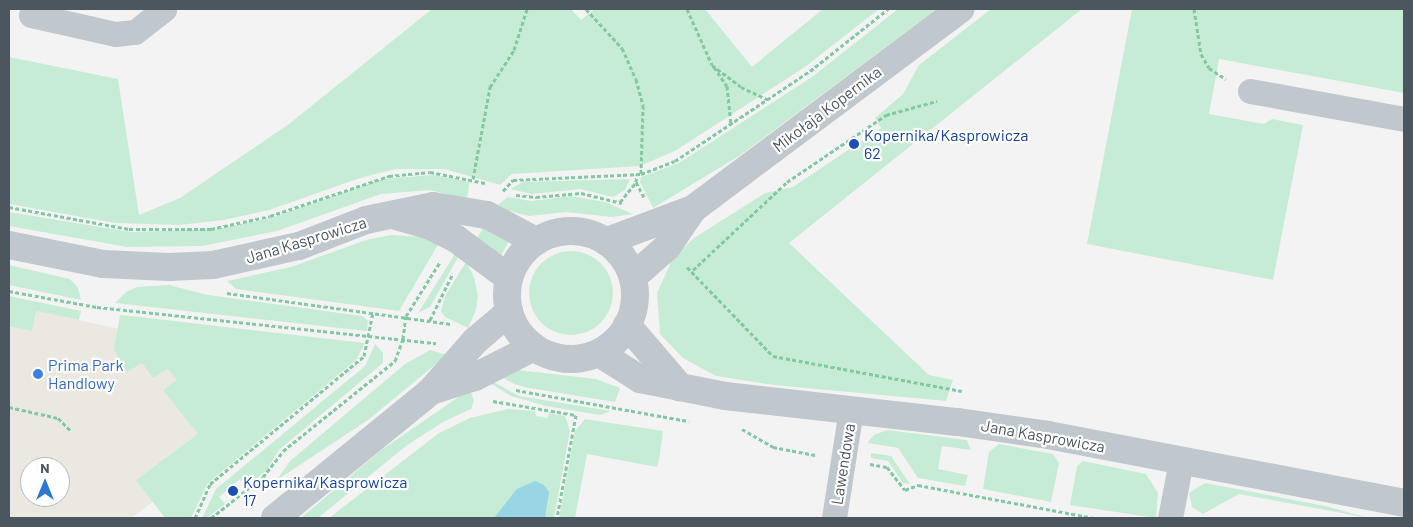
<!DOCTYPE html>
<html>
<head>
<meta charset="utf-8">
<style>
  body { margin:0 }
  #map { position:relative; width:1413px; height:527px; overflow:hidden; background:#f4f3f3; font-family:Barlow,sans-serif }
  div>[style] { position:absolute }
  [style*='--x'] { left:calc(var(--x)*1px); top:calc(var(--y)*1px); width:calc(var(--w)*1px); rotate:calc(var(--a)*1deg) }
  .commercial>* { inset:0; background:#eae8e1 }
  .green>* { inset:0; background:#c7ecd5 }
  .round { border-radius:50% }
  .water>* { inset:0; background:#98d6e5 }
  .path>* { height:3px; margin-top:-1.5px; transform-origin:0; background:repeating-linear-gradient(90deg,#82c8a4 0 4px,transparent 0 6.5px) }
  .minor>* { height:25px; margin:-12.5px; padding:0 12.5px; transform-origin:12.5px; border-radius:12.5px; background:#c0c7cd }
  .tertiary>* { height:28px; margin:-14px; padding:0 14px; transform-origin:14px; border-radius:14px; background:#c0c7cd }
  .tertiary>.ring { margin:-14px; padding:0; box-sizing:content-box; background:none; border:28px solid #c0c7cd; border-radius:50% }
  .dots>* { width:14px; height:14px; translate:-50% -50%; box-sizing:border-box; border:2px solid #fff; border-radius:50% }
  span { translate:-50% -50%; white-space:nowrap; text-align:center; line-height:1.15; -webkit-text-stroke:4.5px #fff; paint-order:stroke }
  .street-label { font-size:16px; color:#4c565e }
  .transit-label { font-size:16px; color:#164399 }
  .left { translate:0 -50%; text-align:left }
  .shop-label { font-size:16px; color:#366cbe }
  .frame { position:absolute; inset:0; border:10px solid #4c565e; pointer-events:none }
  .north { position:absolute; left:20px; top:457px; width:50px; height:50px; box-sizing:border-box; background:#fff; border:1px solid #b7bbbf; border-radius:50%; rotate:0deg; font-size:14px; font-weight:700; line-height:20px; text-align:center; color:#4c565e }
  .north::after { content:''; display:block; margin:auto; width:18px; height:22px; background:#2d78d4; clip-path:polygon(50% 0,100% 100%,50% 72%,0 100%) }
</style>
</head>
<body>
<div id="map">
  <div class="commercial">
    <div style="clip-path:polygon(evenodd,9px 305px,277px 363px,285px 404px,131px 518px,9px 518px,9px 305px,30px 467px,60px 467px,60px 497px,30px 497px,30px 467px)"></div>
  </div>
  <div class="green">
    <div style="clip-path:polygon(432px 9px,571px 9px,581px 20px,595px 9px,705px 9px,752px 67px,823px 9px,879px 9px,805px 67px,675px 151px,640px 166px,512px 174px,500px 185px,445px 169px,396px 169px,360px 178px,269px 210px,224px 220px,179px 225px,115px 223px,9px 204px,9px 57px,118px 79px,139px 215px,180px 198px,289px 124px)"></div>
    <div style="clip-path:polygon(898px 9px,937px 9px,739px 156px,653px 208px,640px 182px,641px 177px,679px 163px,812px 77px)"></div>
    <div style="clip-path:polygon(991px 9px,1082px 9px,789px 243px,929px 375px,953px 380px,946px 401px,774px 385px,716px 376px,683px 358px,660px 334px,657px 293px,673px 258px,694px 238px,765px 193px,793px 187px,881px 128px,875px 118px,903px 94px,919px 65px)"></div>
    <div style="clip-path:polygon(1132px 9px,1404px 9px,1404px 93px,1219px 59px,1209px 114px,1264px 124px,1272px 119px,1303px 125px,1273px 280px,1087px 244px)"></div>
    <div style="clip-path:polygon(433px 175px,469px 182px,468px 195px,465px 199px,430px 190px,381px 194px,277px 231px,202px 246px,127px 247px,9px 226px,9px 212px,131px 232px,218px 229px,271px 218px,382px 179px)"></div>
    <div style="clip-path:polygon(630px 179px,625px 190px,613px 197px,580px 189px,532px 194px,510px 189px,523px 182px)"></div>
    <div style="clip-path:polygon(571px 196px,605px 202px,633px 214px,612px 217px,566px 212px,529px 216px,495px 207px,508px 197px,531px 201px)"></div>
    <div style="clip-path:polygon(484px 226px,509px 241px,500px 257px,476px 240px)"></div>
    <div style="clip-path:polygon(391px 235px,420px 237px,439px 243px,399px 311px,236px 289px,227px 281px,291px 267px,366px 240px)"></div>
    <div style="clip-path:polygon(458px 249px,461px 252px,430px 307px,418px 313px)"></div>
    <div class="round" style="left:529px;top:251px;width:84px;height:84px"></div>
    <div style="clip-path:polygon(466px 262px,474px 277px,478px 296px,476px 310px,468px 328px,445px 317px,441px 311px,445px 296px)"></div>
    <div style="clip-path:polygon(9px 265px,70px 279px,78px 288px,81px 300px,9px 285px)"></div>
    <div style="clip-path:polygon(169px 285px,208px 295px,362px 316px,368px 321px,367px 331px,115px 303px,126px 292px,137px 287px)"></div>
    <div style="clip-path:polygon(9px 296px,81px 311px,79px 320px,36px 311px,32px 331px,9px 326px)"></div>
    <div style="clip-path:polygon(120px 315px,140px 317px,365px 343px,356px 360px,208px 483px,191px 518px,165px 518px,136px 480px,198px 434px,163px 390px,177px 380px,168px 369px,153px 378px,142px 363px,127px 372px,119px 371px,112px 365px,119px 359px,114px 349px)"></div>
    <div style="clip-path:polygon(375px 344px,383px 353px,383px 363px,280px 449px,266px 471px,246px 487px,240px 479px,219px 497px,225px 504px,207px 518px,202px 518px,216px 489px,365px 366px)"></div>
    <div style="clip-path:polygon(430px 350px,447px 355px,368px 420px,277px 480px,290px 461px,405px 364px)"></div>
    <div style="clip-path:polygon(518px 370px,596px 379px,620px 388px,615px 402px,529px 388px,514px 384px,500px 376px)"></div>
    <div style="clip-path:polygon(488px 379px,519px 396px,611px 411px,600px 415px,546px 406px,511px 396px,485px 380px)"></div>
    <div style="clip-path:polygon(470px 389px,474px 401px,471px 409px,443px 422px,406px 446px,318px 518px,301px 518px,380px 451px)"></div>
    <div style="clip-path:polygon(508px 409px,535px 411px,536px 416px,547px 418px,549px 413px,565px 416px,570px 431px,554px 518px,329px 518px,439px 433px,470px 418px)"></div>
    <div style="clip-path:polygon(585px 419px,663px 431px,659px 460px,657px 467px,587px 454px,575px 518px,559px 518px,575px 431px)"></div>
    <div style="clip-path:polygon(887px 430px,967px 440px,971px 450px,942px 446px,938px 469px,968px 475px,965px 486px,918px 478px,898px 448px,867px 443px,874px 435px)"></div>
    <div style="clip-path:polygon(999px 444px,1053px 454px,1059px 463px,1051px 502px,983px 489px,989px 452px)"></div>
    <div style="clip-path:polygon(871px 453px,891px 456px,910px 484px,903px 483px,888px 461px,871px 458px)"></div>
    <div style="clip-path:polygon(1083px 461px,1146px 474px,1158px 493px,1156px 518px,1070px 505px,1077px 466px)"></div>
    <div style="clip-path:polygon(1205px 483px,1325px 506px,1369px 518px,1239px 494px,1203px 514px,1192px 507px,1189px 493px)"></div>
  </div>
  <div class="water">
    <div style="clip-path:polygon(535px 481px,544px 485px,549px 492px,545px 518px,494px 518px,517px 489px)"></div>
  </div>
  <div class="path">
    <div style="--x:586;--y:9;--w:53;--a:47.3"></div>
    <div style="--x:622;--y:48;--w:34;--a:66"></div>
    <div style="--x:636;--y:79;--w:27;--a:75"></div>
    <div style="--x:643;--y:105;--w:69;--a:91.7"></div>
    <div style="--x:687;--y:9;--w:61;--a:65.9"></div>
    <div style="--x:712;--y:65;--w:36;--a:37"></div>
    <div style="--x:741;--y:87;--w:29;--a:25"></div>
    <div style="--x:1194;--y:9;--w:46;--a:81.2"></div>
    <div style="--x:1201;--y:54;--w:16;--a:60"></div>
    <div style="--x:1209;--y:68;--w:20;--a:33"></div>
    <div style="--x:714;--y:67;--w:23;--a:56"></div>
    <div style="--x:727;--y:86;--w:37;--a:84"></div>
    <div style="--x:473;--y:179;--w:94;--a:-79.5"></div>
    <div style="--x:490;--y:87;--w:44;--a:-57"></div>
    <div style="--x:514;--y:50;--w:43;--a:-72.4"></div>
    <div style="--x:636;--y:182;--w:17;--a:62"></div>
    <div style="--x:503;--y:191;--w:15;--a:-48"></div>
    <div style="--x:513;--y:180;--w:128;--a:-2.7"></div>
    <div style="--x:641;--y:174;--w:36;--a:-21"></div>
    <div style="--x:675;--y:161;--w:162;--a:-33.7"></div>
    <div style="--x:810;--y:71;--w:100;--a:-38.5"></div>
    <div style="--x:516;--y:195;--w:20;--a:6"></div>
    <div style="--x:536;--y:197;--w:45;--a:-5.1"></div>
    <div style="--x:581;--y:193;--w:42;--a:13.7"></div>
    <div style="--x:620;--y:202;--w:26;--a:-51"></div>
    <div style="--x:636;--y:182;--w:8;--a:-83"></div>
    <div style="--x:9;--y:207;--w:122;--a:10.4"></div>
    <div style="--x:129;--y:229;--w:82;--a:0"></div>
    <div style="--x:211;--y:229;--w:60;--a:-12.4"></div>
    <div style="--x:270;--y:216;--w:126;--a:-18.6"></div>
    <div style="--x:389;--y:176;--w:41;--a:-5.6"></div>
    <div style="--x:430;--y:172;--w:56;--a:11.3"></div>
    <div style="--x:687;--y:267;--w:124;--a:46"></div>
    <div style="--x:773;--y:356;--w:192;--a:10.5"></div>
    <div style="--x:693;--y:270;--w:129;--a:-43.1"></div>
    <div style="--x:787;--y:182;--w:120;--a:-34.1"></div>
    <div style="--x:886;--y:115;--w:53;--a:-15.4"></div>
    <div style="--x:9;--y:291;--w:89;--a:10.3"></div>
    <div style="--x:97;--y:307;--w:341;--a:6.1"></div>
    <div style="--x:227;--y:293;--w:226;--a:7.9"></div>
    <div style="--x:430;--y:320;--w:52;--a:-63.9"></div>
    <div style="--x:516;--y:390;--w:176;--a:10.2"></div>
    <div style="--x:493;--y:401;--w:84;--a:9.6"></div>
    <div style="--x:576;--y:415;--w:105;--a:100.5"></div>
    <div style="--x:9;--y:407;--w:50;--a:12.7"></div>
    <div style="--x:58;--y:418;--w:18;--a:45"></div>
    <div style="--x:742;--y:429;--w:36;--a:30"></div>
    <div style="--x:773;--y:447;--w:43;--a:10.8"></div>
    <div style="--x:870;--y:464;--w:17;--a:10"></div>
    <div style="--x:887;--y:467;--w:29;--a:52"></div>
    <div style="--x:905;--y:490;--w:14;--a:-21"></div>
    <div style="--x:918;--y:485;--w:179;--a:10.6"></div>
    <div style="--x:195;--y:518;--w:37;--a:-66"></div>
    <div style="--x:210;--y:484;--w:200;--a:-39.7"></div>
    <div style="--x:364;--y:356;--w:45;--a:-78.4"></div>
    <div style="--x:211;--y:518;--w:66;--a:-38.3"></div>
    <div style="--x:263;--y:477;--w:33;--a:-52"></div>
    <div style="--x:283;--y:451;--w:144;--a:-38.8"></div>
    <div style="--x:395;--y:361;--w:23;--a:-70"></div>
    <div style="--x:403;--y:339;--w:23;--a:-83"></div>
    <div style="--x:406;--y:316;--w:64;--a:-57.8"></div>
  </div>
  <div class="minor">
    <div style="--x:31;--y:15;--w:86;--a:12.7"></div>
    <div style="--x:115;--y:34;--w:20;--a:-6"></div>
    <div style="--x:135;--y:32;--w:37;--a:-38"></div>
    <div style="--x:1250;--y:91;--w:157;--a:10.3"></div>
    <div style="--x:834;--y:518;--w:109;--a:-81.1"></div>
    <div style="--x:1170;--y:518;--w:58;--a:-79.1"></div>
  </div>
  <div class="tertiary">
    <div style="--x:396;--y:216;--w:33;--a:16"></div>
    <div style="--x:428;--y:225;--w:30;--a:26"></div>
    <div style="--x:455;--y:238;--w:67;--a:36.5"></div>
    <div class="ring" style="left:507px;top:231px;width:100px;height:100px"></div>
    <div style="--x:607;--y:241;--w:92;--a:-20.4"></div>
    <div style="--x:693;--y:209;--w:334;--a:-36.8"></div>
    <div style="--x:9;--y:245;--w:96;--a:11.4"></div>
    <div style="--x:103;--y:264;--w:66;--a:2.6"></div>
    <div style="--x:169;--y:267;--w:44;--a:-2.6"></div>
    <div style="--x:213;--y:265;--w:88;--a:-12.5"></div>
    <div style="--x:299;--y:246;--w:72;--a:-21.2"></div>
    <div style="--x:366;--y:220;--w:68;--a:-11.8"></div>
    <div style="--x:433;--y:206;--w:55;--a:9.5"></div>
    <div style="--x:487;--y:215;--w:55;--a:28"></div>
    <div style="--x:633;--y:277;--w:45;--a:-41.4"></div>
    <div style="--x:667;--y:247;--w:46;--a:-55.6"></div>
    <div style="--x:627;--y:325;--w:82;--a:49.5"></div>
    <div style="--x:599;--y:353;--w:49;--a:32.4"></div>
    <div style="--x:640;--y:379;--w:87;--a:11.3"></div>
    <div style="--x:725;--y:396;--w:234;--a:6.4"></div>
    <div style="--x:958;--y:422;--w:91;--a:8.2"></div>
    <div style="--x:1048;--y:435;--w:362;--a:10.8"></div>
    <div style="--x:431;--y:391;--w:46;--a:-17.7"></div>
    <div style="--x:475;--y:377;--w:66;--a:-27"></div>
    <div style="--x:275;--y:518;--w:201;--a:-39.1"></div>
    <div style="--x:431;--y:391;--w:67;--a:-48.7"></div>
    <div style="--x:475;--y:341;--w:45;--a:-40.5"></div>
  </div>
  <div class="dots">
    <div style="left:854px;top:144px;background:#1a4fb4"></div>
    <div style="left:38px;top:374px;background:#3f7fe0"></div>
    <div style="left:233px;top:491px;background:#1a4fb4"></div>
  </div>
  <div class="street-label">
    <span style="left:827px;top:109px;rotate:-37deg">Mikołaja Kopernika</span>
    <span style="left:306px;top:240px;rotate:-17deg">Jana Kasprowicza</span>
    <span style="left:1043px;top:436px;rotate:10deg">Jana Kasprowicza</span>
    <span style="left:843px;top:464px;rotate:-81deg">Lawendowa</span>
  </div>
  <div class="transit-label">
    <span class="left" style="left:864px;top:144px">Kopernika/Kasprowicza<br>62</span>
    <span class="left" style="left:243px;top:491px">Kopernika/Kasprowicza<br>17</span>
  </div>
  <div class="shop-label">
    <span class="left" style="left:48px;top:374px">Prima Park<br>Handlowy</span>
  </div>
  <div class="frame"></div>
  <div class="north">N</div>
</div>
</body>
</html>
